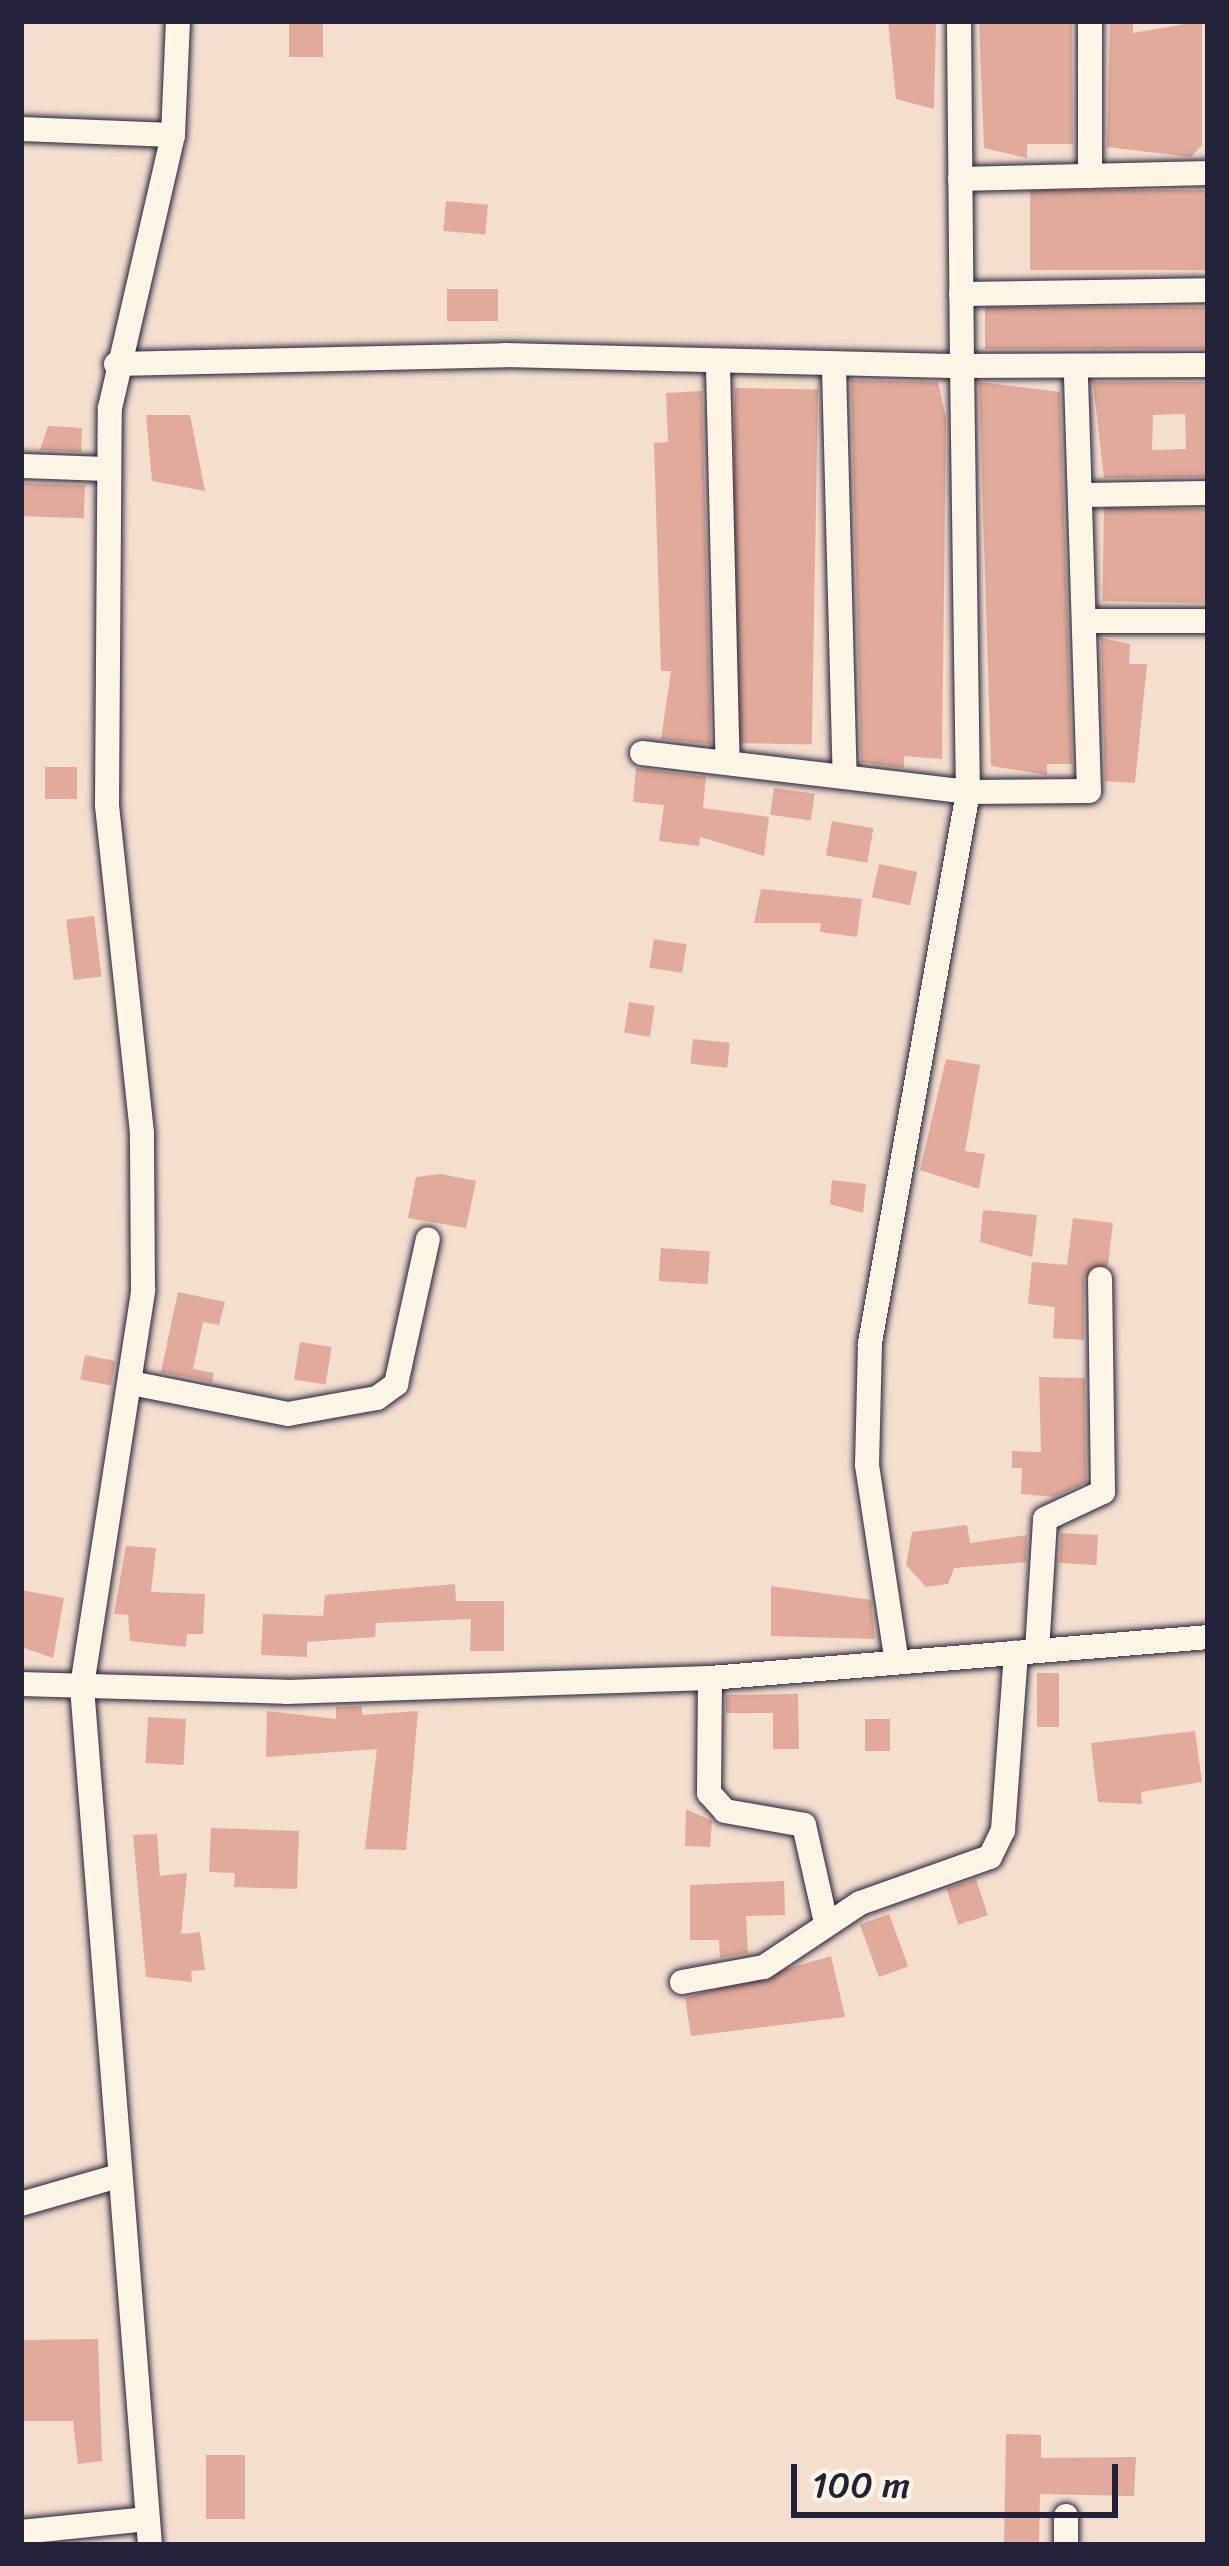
<!DOCTYPE html>
<html>
<head>
<meta charset="utf-8">
<style>
  body { margin:0 }
  #map { position:relative; width:1229px; height:2566px; overflow:hidden; background:#f4dece; font-family:Sriracha,sans-serif }
  div>[style] { position:absolute }
  [style*='--x'] { left:calc(var(--x)*1px); top:calc(var(--y)*1px); width:calc(var(--w)*1px); rotate:calc(var(--a)*1deg) }
  .building>* { inset:0; background:#e2aa9a; transform-origin:0 0 }
  .roads { filter:drop-shadow(0 0 3px #22223b) drop-shadow(0 0 3px #22223b) }
  .minor>* { height:24px; margin:-12px; padding:0 12px; transform-origin:12px; border-radius:12px; background:#fcf5e5 }
  span { translate:-50% -50%; white-space:nowrap; text-align:center; line-height:1.15; -webkit-text-stroke:12px #fcf5e5; paint-order:stroke }
  .frame { position:absolute; inset:0; border:24px solid #22223b; pointer-events:none }
  .scale { position:absolute; left:791px; top:2464px; width:327px; height:54px; box-sizing:border-box; border:6px solid #22223b; border-top:0; padding-left:15px; font-size:36px; line-height:42px; white-space:nowrap; color:#22223b; -webkit-text-stroke:9px #fcf5e5; paint-order:stroke }
</style>
</head>
<body>
<div id="map">
  <div class="building">
    <div style="left:289px;top:21px;width:34px;height:36px"></div>
    <div style="clip-path:polygon(888px 21px,936px 23px,934px 109px,896px 99px)"></div>
    <div style="clip-path:polygon(979px 21px,1072px 21px,1073px 144px,1027px 144px,1027px 158px,984px 148px)"></div>
    <div style="clip-path:polygon(1110px 21px,1133px 21px,1133px 33px,1202px 21px,1202px 145px,1191px 157px,1107px 147px)"></div>
    <div style="left:1208px;top:190px;width:80px;height:178px;rotate:90deg"></div>
    <div style="left:446px;top:201px;width:42px;height:30px;rotate:5deg"></div>
    <div style="left:447px;top:289px;width:51px;height:32px"></div>
    <div style="left:1208px;top:307px;width:42px;height:223px;rotate:90deg"></div>
    <div style="clip-path:polygon(851px 380px,938px 382px,946px 418px,942px 759px,904px 756px,904px 768px,861px 762px)"></div>
    <div style="clip-path:polygon(979px 382px,1060px 392px,1072px 764px,1047px 764px,1047px 775px,991px 766px)"></div>
    <div style="clip-path:polygon(evenodd,1093px 382px,1208px 382px,1208px 477px,1104px 478px,1093px 382px,1185px 414px,1186px 449px,1152px 450px,1153px 415px,1185px 414px)"></div>
    <div style="left:735px;top:388px;width:83px;height:355px;rotate:1deg"></div>
    <div style="clip-path:polygon(702px 391px,711px 743px,709px 744px,661px 739px,671px 671px,661px 671px,654px 443px,668px 442px,666px 393px)"></div>
    <div style="clip-path:polygon(146px 415px,190px 415px,205px 491px,152px 481px)"></div>
    <div style="clip-path:polygon(48px 426px,82px 428px,81px 452px,40px 450px)"></div>
    <div style="left:21px;top:483px;width:64px;height:33px;rotate:2deg"></div>
    <div style="left:1208px;top:509px;width:94px;height:104px;rotate:91deg"></div>
    <div style="clip-path:polygon(1101px 638px,1130px 644px,1129px 664px,1147px 664px,1135px 783px,1105px 781px)"></div>
    <div style="left:45px;top:767px;width:32px;height:32px"></div>
    <div style="clip-path:polygon(636px 768px,706px 777px,703px 808px,769px 817px,764px 856px,700px 837px,699px 846px,659px 841px,664px 805px,633px 802px)"></div>
    <div style="left:774px;top:788px;width:41px;height:27px;rotate:8deg"></div>
    <div style="left:832px;top:821px;width:42px;height:35px;rotate:10deg"></div>
    <div style="left:879px;top:864px;width:39px;height:34px;rotate:12deg"></div>
    <div style="clip-path:polygon(761px 889px,862px 899px,857px 937px,820px 932px,821px 923px,754px 923px)"></div>
    <div style="left:94px;top:916px;width:61px;height:28px;rotate:83deg"></div>
    <div style="left:654px;top:939px;width:33px;height:29px;rotate:9deg"></div>
    <div style="left:629px;top:1002px;width:26px;height:31px;rotate:9deg"></div>
    <div style="left:693px;top:1039px;width:37px;height:25px;rotate:6deg"></div>
    <div style="clip-path:polygon(946px 1059px,980px 1065px,965px 1151px,985px 1154px,979px 1189px,920px 1170px)"></div>
    <div style="clip-path:polygon(441px 1174px,476px 1181px,466px 1228px,408px 1218px,416px 1177px)"></div>
    <div style="clip-path:polygon(832px 1180px,866px 1184px,863px 1213px,830px 1204px)"></div>
    <div style="clip-path:polygon(983px 1210px,1037px 1215px,1032px 1257px,980px 1242px)"></div>
    <div style="clip-path:polygon(1073px 1218px,1113px 1223px,1108px 1265px,1084px 1278px,1084px 1340px,1053px 1338px,1055px 1307px,1028px 1304px,1032px 1262px,1067px 1265px)"></div>
    <div style="left:661px;top:1248px;width:49px;height:33px;rotate:4deg"></div>
    <div style="clip-path:polygon(178px 1292px,225px 1302px,219px 1325px,203px 1322px,193px 1369px,214px 1373px,212px 1382px,161px 1372px)"></div>
    <div style="left:300px;top:1342px;width:32px;height:38px;rotate:9deg"></div>
    <div style="left:85px;top:1355px;width:31px;height:25px;rotate:11deg"></div>
    <div style="clip-path:polygon(1039px 1377px,1085px 1378px,1086px 1482px,1054px 1497px,1021px 1494px,1022px 1468px,1012px 1468px,1012px 1451px,1041px 1452px)"></div>
    <div style="clip-path:polygon(967px 1525px,970px 1543px,1027px 1535px,1026px 1562px,954px 1568px,948px 1584px,926px 1587px,906px 1565px,912px 1532px)"></div>
    <div style="left:1061px;top:1533px;width:37px;height:30px;rotate:3deg"></div>
    <div style="clip-path:polygon(126px 1546px,156px 1548px,151px 1592px,205px 1594px,203px 1634px,187px 1634px,186px 1647px,130px 1641px,128px 1615px,114px 1614px)"></div>
    <div style="clip-path:polygon(455px 1584px,456px 1601px,504px 1601px,504px 1651px,470px 1651px,471px 1619px,376px 1623px,375px 1637px,307px 1642px,307px 1657px,261px 1655px,263px 1614px,323px 1616px,325px 1595px)"></div>
    <div style="clip-path:polygon(771px 1586px,871px 1600px,875px 1639px,771px 1636px)"></div>
    <div style="clip-path:polygon(21px 1590px,64px 1598px,53px 1658px,21px 1647px)"></div>
    <div style="left:1037px;top:1673px;width:22px;height:54px"></div>
    <div style="clip-path:polygon(798px 1694px,799px 1749px,773px 1749px,773px 1713px,726px 1713px,726px 1695px)"></div>
    <div style="clip-path:polygon(362px 1706px,362px 1715px,418px 1711px,406px 1850px,365px 1849px,377px 1749px,266px 1757px,267px 1711px,336px 1719px,336px 1707px)"></div>
    <div style="left:148px;top:1717px;width:38px;height:46px;rotate:3deg"></div>
    <div style="left:865px;top:1719px;width:25px;height:32px"></div>
    <div style="clip-path:polygon(1195px 1731px,1202px 1782px,1141px 1792px,1142px 1804px,1098px 1802px,1091px 1743px)"></div>
    <div style="clip-path:polygon(686px 1809px,712px 1821px,710px 1847px,685px 1846px)"></div>
    <div style="clip-path:polygon(211px 1828px,299px 1831px,297px 1889px,234px 1887px,235px 1873px,209px 1872px)"></div>
    <div style="clip-path:polygon(157px 1834px,160px 1876px,187px 1873px,181px 1934px,200px 1932px,205px 1970px,191px 1971px,192px 1982px,146px 1977px,133px 1835px)"></div>
    <div style="left:976px;top:1879px;width:38px;height:31px;rotate:72deg"></div>
    <div style="clip-path:polygon(784px 1881px,785px 1915px,746px 1916px,748px 1953px,720px 1958px,719px 1940px,690px 1940px,690px 1885px)"></div>
    <div style="left:889px;top:1914px;width:56px;height:31px;rotate:70deg"></div>
    <div style="clip-path:polygon(831px 1956px,845px 2017px,691px 2036px,685px 1998px)"></div>
    <div style="clip-path:polygon(98px 2339px,102px 2461px,78px 2464px,73px 2421px,21px 2421px,21px 2340px)"></div>
    <div style="clip-path:polygon(1006px 2434px,1041px 2435px,1041px 2458px,1136px 2457px,1134px 2496px,1040px 2494px,1039px 2545px,1004px 2545px)"></div>
    <div style="left:206px;top:2455px;width:39px;height:64px"></div>
  </div>
  <div class="roads">
    <div class="minor">
      <div style="--x:959;--y:21;--w:345;--a:89.5"></div>
      <div style="--x:962;--y:366;--w:246;--a:-0.2"></div>
      <div style="--x:1090;--y:21;--w:155;--a:90"></div>
      <div style="--x:21;--y:129;--w:152;--a:2.3"></div>
      <div style="--x:960;--y:179;--w:248;--a:-1.4"></div>
      <div style="--x:961;--y:294;--w:247;--a:-0.9"></div>
      <div style="--x:116;--y:364;--w:389;--a:-1.3"></div>
      <div style="--x:505;--y:355;--w:457;--a:1.4"></div>
      <div style="--x:962;--y:366;--w:426;--a:89.2"></div>
      <div style="--x:968;--y:792;--w:560;--a:100.09"></div>
      <div style="--x:870;--y:1343;--w:122;--a:91.4"></div>
      <div style="--x:867;--y:1465;--w:194;--a:81.4"></div>
      <div style="--x:718;--y:367;--w:396;--a:88.6"></div>
      <div style="--x:834;--y:368;--w:409;--a:88.5"></div>
      <div style="--x:21;--y:466;--w:87;--a:2"></div>
      <div style="--x:1083;--y:495;--w:125;--a:-0.9"></div>
      <div style="--x:1088;--y:621;--w:120;--a:0"></div>
      <div style="--x:642;--y:753;--w:328;--a:6.8"></div>
      <div style="--x:968;--y:792;--w:121;--a:-0.5"></div>
      <div style="--x:1089;--y:791;--w:424;--a:-91.8"></div>
      <div style="--x:131;--y:1383;--w:160;--a:11.2"></div>
      <div style="--x:288;--y:1414;--w:90;--a:-10.2"></div>
      <div style="--x:377;--y:1398;--w:24;--a:-36"></div>
      <div style="--x:396;--y:1384;--w:148;--a:-77.6"></div>
      <div style="--x:1037;--y:1651;--w:132;--a:-86.5"></div>
      <div style="--x:1045;--y:1519;--w:64;--a:-25"></div>
      <div style="--x:1103;--y:1492;--w:213;--a:-90.8"></div>
      <div style="--x:710;--y:1678;--w:115;--a:90.5"></div>
      <div style="--x:709;--y:1793;--w:24;--a:48"></div>
      <div style="--x:725;--y:1811;--w:80;--a:10"></div>
      <div style="--x:804;--y:1825;--w:100;--a:77.3"></div>
      <div style="--x:21;--y:1684;--w:265;--a:1.7"></div>
      <div style="--x:286;--y:1692;--w:424;--a:-1.9"></div>
      <div style="--x:710;--y:1678;--w:500;--a:-4.7"></div>
      <div style="--x:682;--y:1982;--w:83;--a:-10.4"></div>
      <div style="--x:764;--y:1967;--w:115;--a:-33.7"></div>
      <div style="--x:860;--y:1903;--w:138;--a:-19.5"></div>
      <div style="--x:990;--y:1857;--w:30;--a:-64"></div>
      <div style="--x:1003;--y:1830;--w:178;--a:-85.8"></div>
      <div style="--x:21;--y:2204;--w:101;--a:-16.1"></div>
      <div style="--x:1066;--y:2516;--w:29;--a:90"></div>
      <div style="--x:21;--y:2532;--w:127;--a:-5.9"></div>
      <div style="--x:150;--y:2545;--w:862;--a:-94.53"></div>
      <div style="--x:82;--y:1686;--w:401;--a:-81.2"></div>
      <div style="--x:143;--y:1290;--w:157;--a:-90.4"></div>
      <div style="--x:142;--y:1133;--w:330;--a:-96.1"></div>
      <div style="--x:107;--y:805;--w:397;--a:-89.6"></div>
      <div style="--x:110;--y:408;--w:280;--a:-77"></div>
      <div style="--x:173;--y:135;--w:114;--a:-87.5"></div>
    </div>
  </div>
  <div class="frame"></div>
  <div class="scale">100 m</div>
</div>
</body>
</html>
